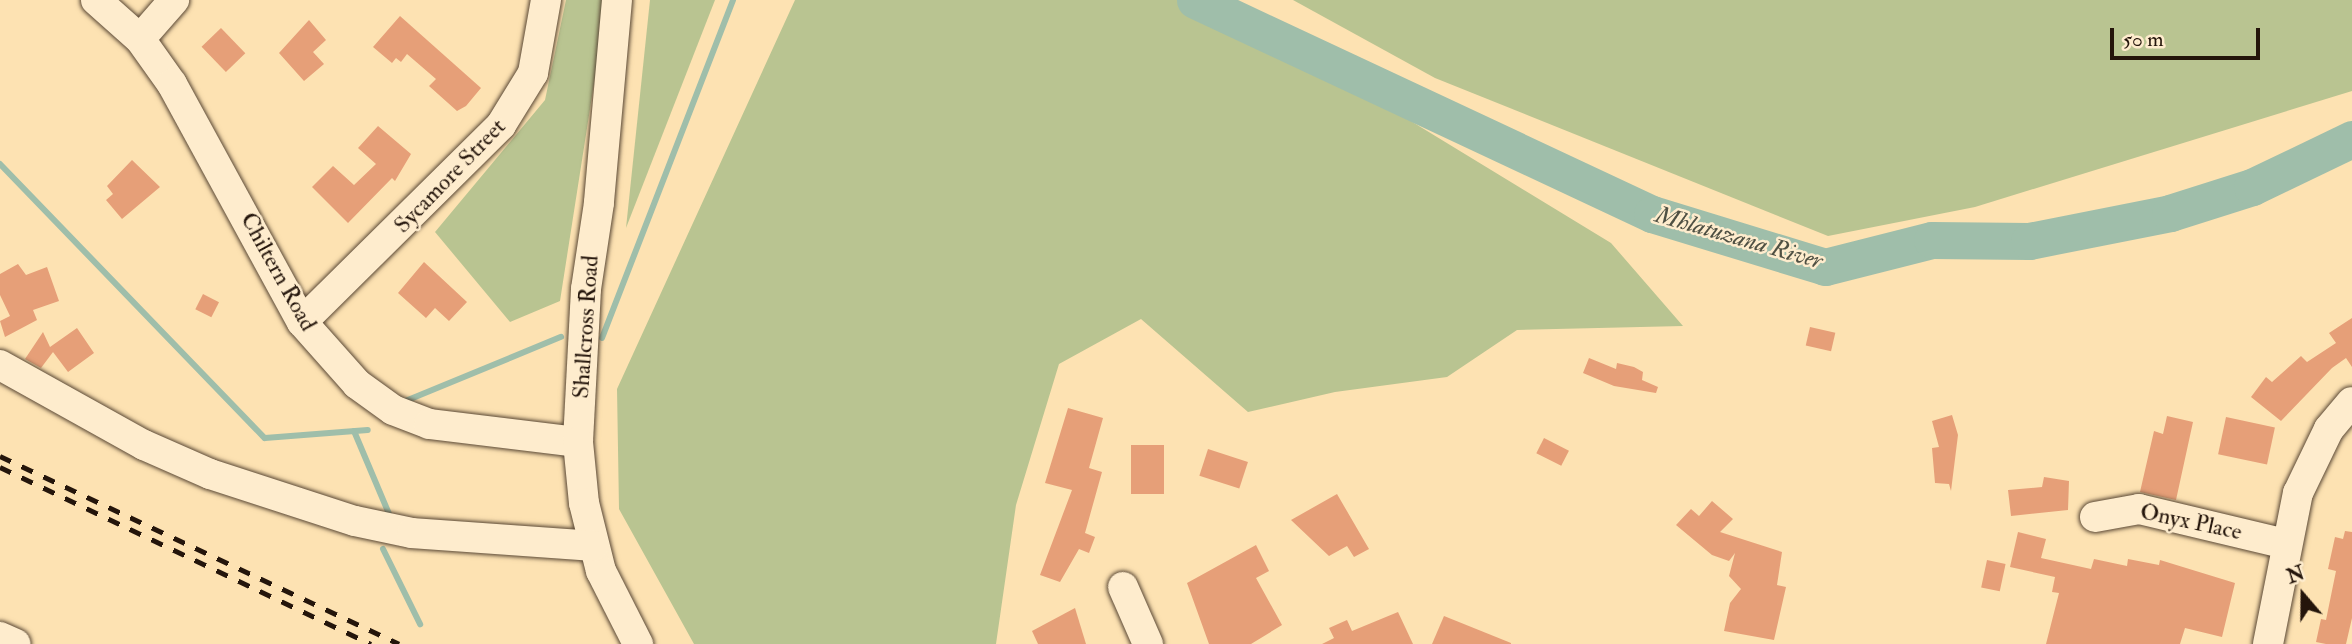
<!DOCTYPE html>
<html>
<head>
<meta charset="utf-8">
<style>
  body { margin:0 }
  #map { position:relative; width:2352px; height:644px; overflow:hidden; background:#fde2b2; font-family:"IM FELL Double Pica",serif }
  div>[style] { position:absolute }
  [style*='--x'] { left:calc(var(--x)*1px); top:calc(var(--y)*1px); width:calc(var(--w)*1px); rotate:calc(var(--a)*1deg) }
  .green>* { inset:0; background:#b9c491 }
  .stream>* { height:6px; margin:-3px; padding:0 3px; transform-origin:3px; border-radius:3px; background:#9fbeaa }
  .river>* { height:37px; margin:-18.5px; padding:0 18.5px; transform-origin:18.5px; border-radius:18.5px; background:#9fbeaa }
  .building>* { inset:0; background:#e69f78; transform-origin:0 0 }
  .roads { filter:drop-shadow(0 0 2px #5a4835) drop-shadow(0 0 2px #5a4835) }
  .minor>* { height:30px; margin:-15px; padding:0 15px; transform-origin:15px; border-radius:15px; background:#feeccd }
  .rail>* { height:5px; margin-top:-2.5px; transform-origin:0; background:repeating-linear-gradient(90deg,#24150b 0 12px,transparent 0 24px) }
  span { translate:-50% -50%; white-space:nowrap; text-align:center; line-height:1.15; -webkit-text-stroke:5px #feeccd; paint-order:stroke }
  .street-label { font-size:23px; color:#24150b }
  .water-label { font-size:24px; color:#4f5043; font-style:italic }
  .north { position:absolute; left:2268px; top:560px; width:70px; height:70px; -webkit-text-stroke:5px #feeccd; paint-order:stroke; rotate:340deg; font-size:19px; font-weight:700; line-height:28px; text-align:center; color:#24150b }
  .north::after { content:''; display:block; margin:auto; width:24px; height:32px; background:#24150b; clip-path:polygon(50% 0,100% 100%,50% 72%,0 100%) }
  .scale { position:absolute; left:2110px; top:28px; width:150px; height:32px; box-sizing:border-box; border:4px solid #24150b; border-top:0; padding-left:9px; font-size:21px; line-height:24px; white-space:nowrap; color:#24150b; -webkit-text-stroke:5px #feeccd; paint-order:stroke }
</style>
</head>
<body>
<div id="map">
  <div class="green">
    <div style="clip-path:polygon(566px 0,607px 0,560px 301px,510px 322px,435px 232px,545px 100px)"></div>
    <div style="clip-path:polygon(650px 0,715px 0,626px 228px)"></div>
    <div style="clip-path:polygon(795px 0,1212px 0,1611px 243px,1683px 326px,1517px 330px,1447px 377px,1335px 392px,1248px 412px,1141px 319px,1059px 364px,1016px 505px,996px 644px,694px 644px,619px 509px,617px 389px)"></div>
    <div style="clip-path:polygon(1293px 0,2352px 0,2352px 91px,1975px 207px,1828px 236px,1435px 78px)"></div>
  </div>
  <div class="stream">
    <div style="--x:0;--y:164;--w:381;--a:46"></div>
    <div style="--x:265;--y:438;--w:103;--a:-4.4"></div>
    <div style="--x:602;--y:338;--w:362;--a:-68.8"></div>
    <div style="--x:403;--y:402;--w:171;--a:-22.4"></div>
    <div style="--x:354;--y:431;--w:90;--a:67.1"></div>
    <div style="--x:383;--y:549;--w:84;--a:63.7"></div>
  </div>
  <div class="river">
    <div style="--x:1195;--y:0;--w:505;--a:25.09"></div>
    <div style="--x:1652;--y:214;--w:181;--a:17"></div>
    <div style="--x:1825;--y:267;--w:110;--a:-14.2"></div>
    <div style="--x:1932;--y:240;--w:97;--a:0.6"></div>
    <div style="--x:2029;--y:241;--w:144;--a:-11.2"></div>
    <div style="--x:2170;--y:213;--w:86;--a:-17.6"></div>
    <div style="--x:2252;--y:187;--w:111;--a:-25.6"></div>
  </div>
  <div class="building">
    <div style="clip-path:polygon(400px 16px,481px 88px,466px 106px,457px 111px,429px 86px,436px 79px,407px 54px,401px 62px,396px 58px,392px 63px,373px 47px)"></div>
    <div style="clip-path:polygon(309px 20px,326px 40px,313px 52px,324px 64px,304px 81px,279px 53px)"></div>
    <div style="left:221px;top:28px;width:35px;height:27px;rotate:46deg"></div>
    <div style="clip-path:polygon(378px 126px,411px 154px,395px 181px,392px 178px,348px 223px,312px 187px,333px 166px,354px 185px,376px 164px,358px 148px)"></div>
    <div style="clip-path:polygon(132px 160px,160px 187px,122px 219px,106px 200px,113px 194px,107px 186px)"></div>
    <div style="clip-path:polygon(424px 262px,467px 302px,449px 321px,435px 308px,426px 318px,398px 293px)"></div>
    <div style="clip-path:polygon(18px 264px,26px 275px,47px 267px,59px 301px,33px 310px,37px 320px,5px 337px,0 321px,10px 316px,0 295px,0 274px)"></div>
    <div style="left:203px;top:294px;width:18px;height:17px;rotate:27deg"></div>
    <div style="clip-path:polygon(2352px 318px,2352px 367px,2346px 358px,2332px 368px,2281px 421px,2251px 397px,2266px 377px,2272px 382px,2301px 356px,2307px 362px,2336px 343px,2329px 333px)"></div>
    <div style="left:1810px;top:327px;width:26px;height:19px;rotate:13deg"></div>
    <div style="clip-path:polygon(77px 328px,94px 353px,68px 372px,50px 348px,53px 352px,41px 368px,25px 359px,43px 332px,50px 347px)"></div>
    <div style="clip-path:polygon(1589px 358px,1616px 369px,1617px 363px,1634px 367px,1643px 372px,1642px 380px,1658px 387px,1656px 393px,1614px 386px,1583px 373px)"></div>
    <div style="clip-path:polygon(1068px 408px,1103px 418px,1089px 468px,1102px 472px,1085px 533px,1095px 537px,1089px 553px,1079px 549px,1060px 582px,1040px 575px,1072px 490px,1045px 483px)"></div>
    <div style="clip-path:polygon(1952px 415px,1958px 435px,1951px 491px,1949px 484px,1935px 483px,1932px 448px,1939px 447px,1932px 421px)"></div>
    <div style="clip-path:polygon(2167px 416px,2193px 422px,2176px 500px,2140px 492px,2154px 431px,2163px 434px)"></div>
    <div style="left:2226px;top:417px;width:50px;height:38px;rotate:12deg"></div>
    <div style="left:1544px;top:438px;width:28px;height:17px;rotate:27deg"></div>
    <div style="left:1131px;top:445px;width:33px;height:49px"></div>
    <div style="left:1208px;top:449px;width:42px;height:28px;rotate:18deg"></div>
    <div style="clip-path:polygon(2044px 477px,2069px 481px,2068px 510px,2011px 516px,2008px 490px,2042px 487px)"></div>
    <div style="clip-path:polygon(1337px 494px,1369px 549px,1354px 557px,1347px 546px,1329px 556px,1291px 520px)"></div>
    <div style="clip-path:polygon(1712px 501px,1733px 519px,1720px 532px,1782px 552px,1777px 585px,1786px 587px,1774px 640px,1724px 631px,1730px 603px,1741px 589px,1729px 576px,1735px 553px,1729px 561px,1712px 555px,1676px 525px,1691px 509px,1699px 516px)"></div>
    <div style="clip-path:polygon(2345px 531px,2352px 532px,2352px 618px,2346px 644px,2326px 644px,2316px 642px,2321px 619px,2326px 620px,2336px 571px,2328px 569px,2335px 537px,2343px 539px)"></div>
    <div style="clip-path:polygon(2018px 532px,2046px 539px,2041px 558px,2091px 569px,2094px 559px,2127px 566px,2128px 559px,2159px 565px,2160px 560px,2235px 583px,2222px 637px,2185px 628px,2180px 644px,2046px 644px,2059px 593px,2052px 592px,2055px 577px,2010px 567px)"></div>
    <div style="clip-path:polygon(1256px 545px,1269px 571px,1256px 578px,1282px 625px,1251px 644px,1209px 644px,1187px 583px)"></div>
    <div style="left:1987px;top:560px;width:19px;height:28px;rotate:12deg"></div>
    <div style="clip-path:polygon(1075px 608px,1086px 644px,1038px 644px,1032px 631px)"></div>
    <div style="clip-path:polygon(1398px 612px,1413px 644px,1322px 644px,1334px 638px,1329px 628px,1347px 620px,1352px 631px)"></div>
    <div style="clip-path:polygon(1444px 616px,1511px 643px,1511px 644px,1432px 644px)"></div>
  </div>
  <div class="roads">
    <div class="minor">
      <div style="--x:96;--y:0;--w:59;--a:41.6"></div>
      <div style="--x:140;--y:39;--w:55;--a:54.6"></div>
      <div style="--x:172;--y:84;--w:271;--a:61.4"></div>
      <div style="--x:302;--y:322;--w:83;--a:48.4"></div>
      <div style="--x:357;--y:384;--w:44;--a:35.8"></div>
      <div style="--x:393;--y:410;--w:39;--a:21"></div>
      <div style="--x:429;--y:424;--w:150;--a:6.9"></div>
      <div style="--x:617;--y:0;--w:204;--a:95.1"></div>
      <div style="--x:599;--y:203;--w:87;--a:98.6"></div>
      <div style="--x:586;--y:289;--w:153;--a:93"></div>
      <div style="--x:578;--y:442;--w:61;--a:84.4"></div>
      <div style="--x:584;--y:503;--w:70;--a:76"></div>
      <div style="--x:601;--y:571;--w:82;--a:63.1"></div>
      <div style="--x:140;--y:39;--w:52;--a:-48.9"></div>
      <div style="--x:302;--y:322;--w:280;--a:-44.7"></div>
      <div style="--x:501;--y:125;--w:61;--a:-58.4"></div>
      <div style="--x:533;--y:73;--w:74;--a:-79.9"></div>
      <div style="--x:0;--y:365;--w:165;--a:29.1"></div>
      <div style="--x:144;--y:445;--w:72;--a:23.7"></div>
      <div style="--x:210;--y:474;--w:152;--a:18"></div>
      <div style="--x:355;--y:521;--w:58;--a:11.9"></div>
      <div style="--x:412;--y:533;--w:182;--a:4.1"></div>
      <div style="--x:2095;--y:517;--w:45;--a:-10.3"></div>
      <div style="--x:2139;--y:509;--w:151;--a:13.4"></div>
      <div style="--x:1123;--y:587;--w:62;--a:66.3"></div>
      <div style="--x:0;--y:637;--w:17;--a:24"></div>
      <div style="--x:2268;--y:644;--w:154;--a:-78.8"></div>
      <div style="--x:2298;--y:493;--w:71;--a:-64.2"></div>
      <div style="--x:2329;--y:429;--w:35;--a:-50"></div>
    </div>
  </div>
  <div class="rail">
    <div style="--x:0;--y:456;--w:441;--a:25.2"></div>
    <div style="--x:0;--y:467;--w:411;--a:25.5"></div>
  </div>
  <div class="street-label">
    <span style="left:450px;top:176px;rotate:-46deg">Sycamore Street</span>
    <span style="left:278px;top:272px;rotate:61deg">Chiltern Road</span>
    <span style="left:586px;top:327px;rotate:-86deg">Shallcross Road</span>
    <span style="left:2191px;top:522px;rotate:12deg">Onyx Place</span>
  </div>
  <div class="water-label">
    <span style="left:1739px;top:238px;rotate:16deg">Mhlatuzana River</span>
  </div>
  <div class="north">N</div>
  <div class="scale">50 m</div>
</div>
</body>
</html>
